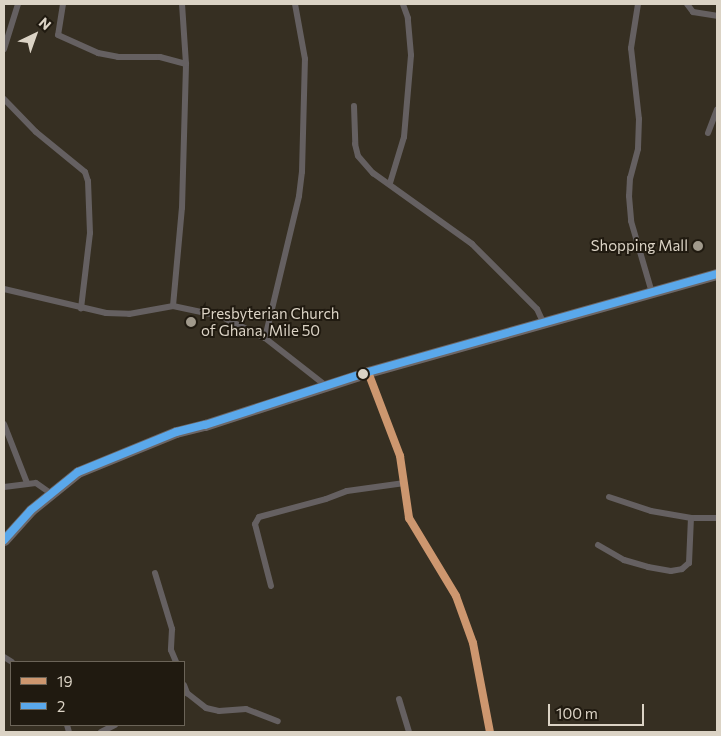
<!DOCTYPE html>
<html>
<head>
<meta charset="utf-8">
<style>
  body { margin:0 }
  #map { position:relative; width:721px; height:736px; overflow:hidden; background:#362f22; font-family:Commissioner,sans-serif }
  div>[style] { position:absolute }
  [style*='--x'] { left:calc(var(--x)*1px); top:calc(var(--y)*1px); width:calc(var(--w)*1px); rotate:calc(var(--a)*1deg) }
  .minor>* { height:6px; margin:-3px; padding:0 3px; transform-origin:3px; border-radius:3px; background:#656061 }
  .trunk>* { height:11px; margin:-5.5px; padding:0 5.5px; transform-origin:5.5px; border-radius:5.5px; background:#6c6666 }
  .bus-1>* { height:8px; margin:-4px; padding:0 4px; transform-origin:4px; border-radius:4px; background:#cd976f }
  .bus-2>* { height:8px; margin:-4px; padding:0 4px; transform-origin:4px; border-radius:4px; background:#5aa8eb }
  .dots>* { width:14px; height:14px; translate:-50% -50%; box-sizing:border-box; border:2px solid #201a10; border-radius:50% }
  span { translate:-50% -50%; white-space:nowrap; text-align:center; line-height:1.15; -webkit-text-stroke:4px #201a10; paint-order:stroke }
  .poi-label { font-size:15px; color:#dbd3c5 }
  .right { translate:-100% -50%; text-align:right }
  .left { translate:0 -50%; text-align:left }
  .frame { position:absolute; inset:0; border:5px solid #dbd3c5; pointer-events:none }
  .legend { position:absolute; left:10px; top:661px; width:175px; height:65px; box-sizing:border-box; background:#201a10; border:1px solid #6b6458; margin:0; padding:6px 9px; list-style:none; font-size:15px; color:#dbd3c5 }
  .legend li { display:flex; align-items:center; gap:10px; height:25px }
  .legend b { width:25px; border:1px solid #6b6458 }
  .north { position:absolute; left:10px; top:10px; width:50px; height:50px; -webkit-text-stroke:4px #201a10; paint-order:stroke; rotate:42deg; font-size:14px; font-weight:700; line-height:20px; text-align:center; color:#dbd3c5 }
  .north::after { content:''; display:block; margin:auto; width:18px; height:22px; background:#dbd3c5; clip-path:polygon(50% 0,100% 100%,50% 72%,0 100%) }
  .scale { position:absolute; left:548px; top:704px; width:96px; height:22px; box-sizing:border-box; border:2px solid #dbd3c5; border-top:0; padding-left:6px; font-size:15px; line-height:18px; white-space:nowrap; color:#dbd3c5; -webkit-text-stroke:4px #201a10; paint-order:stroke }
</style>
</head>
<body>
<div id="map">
  <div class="minor">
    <div style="--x:63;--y:4;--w:31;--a:99"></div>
    <div style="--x:58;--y:35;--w:44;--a:24.2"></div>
    <div style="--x:98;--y:53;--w:20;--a:11"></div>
    <div style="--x:118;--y:57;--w:42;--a:0"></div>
    <div style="--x:160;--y:57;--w:27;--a:15"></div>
    <div style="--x:638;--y:4;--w:45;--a:99"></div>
    <div style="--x:631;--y:48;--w:71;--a:83.6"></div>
    <div style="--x:639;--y:119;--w:30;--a:92"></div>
    <div style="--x:638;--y:149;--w:30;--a:105"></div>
    <div style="--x:630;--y:178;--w:18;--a:93"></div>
    <div style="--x:629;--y:196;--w:25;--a:85"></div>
    <div style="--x:631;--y:221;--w:75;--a:73.7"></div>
    <div style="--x:687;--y:4;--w:10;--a:53"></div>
    <div style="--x:693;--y:12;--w:24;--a:9"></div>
    <div style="--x:4;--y:49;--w:47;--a:-72.7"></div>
    <div style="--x:4;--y:99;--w:46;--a:45.9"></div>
    <div style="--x:36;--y:132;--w:63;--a:39.2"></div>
    <div style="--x:85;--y:172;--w:9;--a:72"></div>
    <div style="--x:88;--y:181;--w:52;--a:87.8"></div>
    <div style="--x:90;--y:233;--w:76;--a:96.8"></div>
    <div style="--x:354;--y:106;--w:38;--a:88"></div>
    <div style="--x:355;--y:144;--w:12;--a:76"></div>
    <div style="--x:358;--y:156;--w:23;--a:49"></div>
    <div style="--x:373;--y:173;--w:122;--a:35.6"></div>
    <div style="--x:472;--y:244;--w:92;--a:45"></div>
    <div style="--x:537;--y:309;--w:14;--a:65"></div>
    <div style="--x:708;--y:133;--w:25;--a:-69"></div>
    <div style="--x:390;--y:183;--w:48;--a:-73.1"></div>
    <div style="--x:404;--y:137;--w:82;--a:-85.1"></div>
    <div style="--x:411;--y:55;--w:37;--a:-95"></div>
    <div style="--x:408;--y:18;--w:15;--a:-110"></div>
    <div style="--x:4;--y:289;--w:105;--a:13.2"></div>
    <div style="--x:106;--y:313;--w:23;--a:2"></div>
    <div style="--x:129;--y:314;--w:45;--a:-10.3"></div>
    <div style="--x:173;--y:306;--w:48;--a:12"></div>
    <div style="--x:220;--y:316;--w:50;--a:26.1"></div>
    <div style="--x:265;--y:338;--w:76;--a:38.1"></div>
    <div style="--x:173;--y:306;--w:98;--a:-84.8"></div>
    <div style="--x:182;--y:208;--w:144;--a:-88.4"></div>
    <div style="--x:186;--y:64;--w:60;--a:-93.8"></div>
    <div style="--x:265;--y:338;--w:146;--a:-76.5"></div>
    <div style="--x:299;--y:196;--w:24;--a:-83"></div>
    <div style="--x:302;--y:172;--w:113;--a:-88.5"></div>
    <div style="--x:305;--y:59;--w:56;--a:-100.3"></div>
    <div style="--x:368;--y:372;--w:90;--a:69.1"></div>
    <div style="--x:400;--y:456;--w:63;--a:81.7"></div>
    <div style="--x:409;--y:518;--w:91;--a:58.9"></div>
    <div style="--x:456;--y:596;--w:50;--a:70.1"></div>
    <div style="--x:473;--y:643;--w:91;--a:79.2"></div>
    <div style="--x:4;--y:424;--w:63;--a:68.7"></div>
    <div style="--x:4;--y:487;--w:32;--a:-7"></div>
    <div style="--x:36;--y:483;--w:19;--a:35"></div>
    <div style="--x:609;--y:497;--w:44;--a:18.4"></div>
    <div style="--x:651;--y:511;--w:41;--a:9.9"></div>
    <div style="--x:691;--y:518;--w:26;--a:0"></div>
    <div style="--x:598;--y:545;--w:30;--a:30"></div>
    <div style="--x:624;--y:560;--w:25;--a:16"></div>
    <div style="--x:648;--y:567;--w:23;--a:10"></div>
    <div style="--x:671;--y:571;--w:11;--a:-10"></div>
    <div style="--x:682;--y:569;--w:9;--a:-41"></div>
    <div style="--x:689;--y:563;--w:45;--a:-87.5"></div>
    <div style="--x:155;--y:573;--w:59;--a:73.1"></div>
    <div style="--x:172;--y:629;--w:21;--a:93"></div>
    <div style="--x:171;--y:650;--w:13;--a:67"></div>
    <div style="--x:271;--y:586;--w:64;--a:-104.5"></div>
    <div style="--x:255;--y:524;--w:8;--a:-60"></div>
    <div style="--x:259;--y:517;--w:69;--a:-15"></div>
    <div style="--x:326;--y:499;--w:22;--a:-21"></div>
    <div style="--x:347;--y:491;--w:58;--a:-8"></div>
    <div style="--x:4;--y:657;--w:9;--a:32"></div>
    <div style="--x:184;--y:685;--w:9;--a:69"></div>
    <div style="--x:187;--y:693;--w:24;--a:38"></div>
    <div style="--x:206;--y:708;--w:13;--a:13"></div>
    <div style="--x:219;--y:711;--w:27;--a:-4"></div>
    <div style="--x:246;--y:709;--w:34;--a:21"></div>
    <div style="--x:399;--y:699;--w:34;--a:73"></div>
    <div style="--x:67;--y:725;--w:7;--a:74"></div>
    <div style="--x:101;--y:732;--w:16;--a:-27"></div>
  </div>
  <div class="trunk">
    <div style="--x:4;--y:540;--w:40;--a:-48"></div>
    <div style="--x:31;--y:510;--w:60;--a:-39"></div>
    <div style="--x:78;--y:472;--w:106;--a:-22.2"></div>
    <div style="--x:176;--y:432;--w:30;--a:-14"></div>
    <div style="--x:205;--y:425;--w:171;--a:-18"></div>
    <div style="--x:368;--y:372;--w:362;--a:-15.7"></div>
  </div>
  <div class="bus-1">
    <div style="--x:368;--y:372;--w:90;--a:69.1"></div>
    <div style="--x:400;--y:456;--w:63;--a:81.7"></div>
    <div style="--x:409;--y:518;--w:91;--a:58.9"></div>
    <div style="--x:456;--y:596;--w:50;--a:70.1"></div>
    <div style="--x:473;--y:643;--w:91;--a:79.2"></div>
  </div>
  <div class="bus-2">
    <div style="--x:4;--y:540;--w:40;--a:-48"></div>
    <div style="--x:31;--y:510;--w:60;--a:-39"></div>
    <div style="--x:78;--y:472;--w:106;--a:-22.2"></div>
    <div style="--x:176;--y:432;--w:30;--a:-14"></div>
    <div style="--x:205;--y:425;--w:171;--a:-18"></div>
    <div style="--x:368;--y:372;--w:362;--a:-15.7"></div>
  </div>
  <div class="dots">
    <div style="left:698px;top:246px;background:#a19a8c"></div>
    <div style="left:191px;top:322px;background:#a19a8c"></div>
    <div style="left:363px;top:374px;background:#dbd3c5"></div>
  </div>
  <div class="poi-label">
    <span class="right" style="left:688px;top:246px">Shopping Mall</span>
    <span class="left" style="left:201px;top:322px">Presbyterian Church<br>of Ghana, Mile 50</span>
  </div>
  <div class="frame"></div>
  <ul class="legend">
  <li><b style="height:6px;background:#cd976f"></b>19</li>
  <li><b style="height:6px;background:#5aa8eb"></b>2</li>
  </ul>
  <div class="north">N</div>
  <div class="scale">100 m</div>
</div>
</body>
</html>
